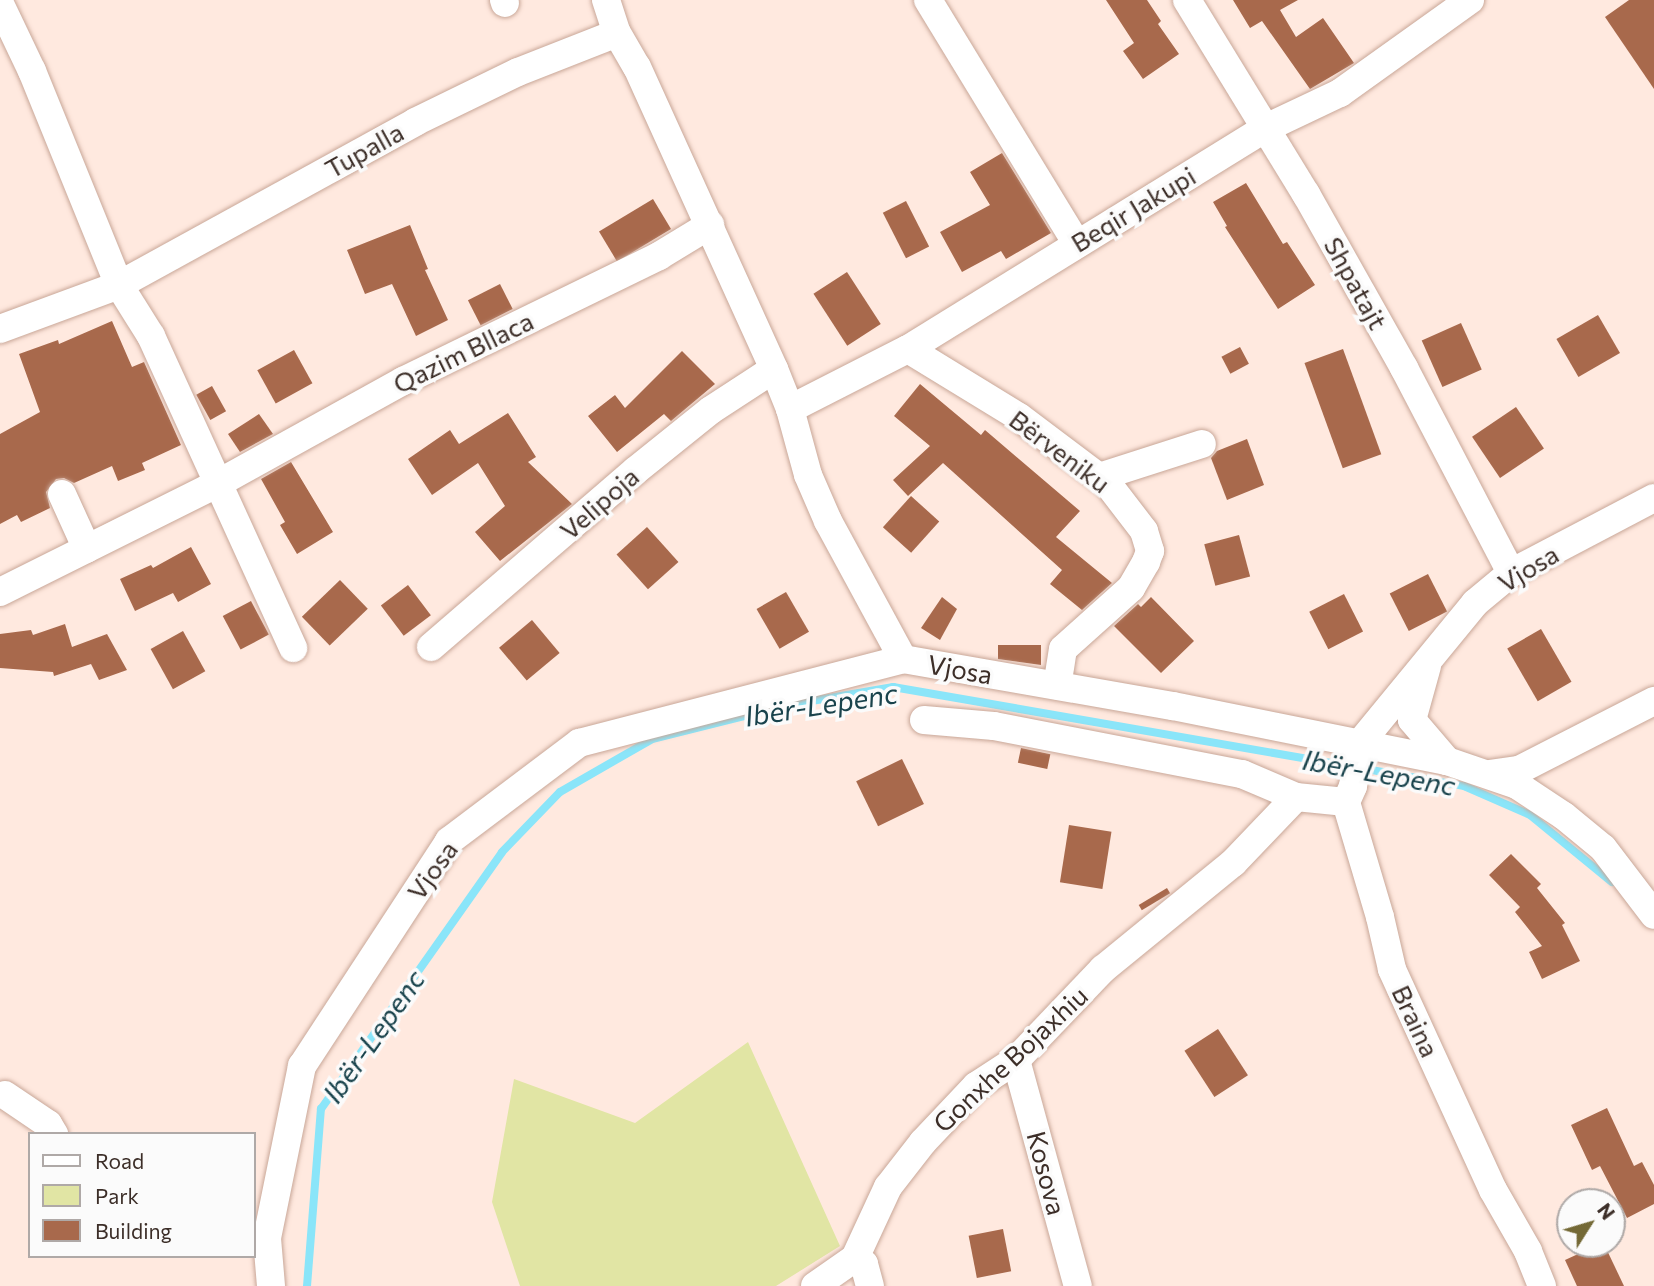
<!DOCTYPE html>
<html>
<head>
<meta charset="utf-8">
<style>
  body { margin:0 }
  #map { position:relative; width:1654px; height:1286px; overflow:hidden; background:#ffe9df; font-family:Commissioner,sans-serif }
  div>[style] { position:absolute }
  [style*='--x'] { left:calc(var(--x)*1px); top:calc(var(--y)*1px); width:calc(var(--w)*1px); rotate:calc(var(--a)*1deg) }
  .green>* { inset:0; background:#e1e5a4 }
  .stream>* { height:8px; margin:-4px; padding:0 4px; transform-origin:4px; border-radius:4px; background:#8ae5f9 }
  .building>* { inset:0; background:#a8694c; transform-origin:0 0 }
  .roads { filter:drop-shadow(0 0 2px #c9a798) drop-shadow(0 0 2px #c9a798) }
  .minor>* { height:28px; margin:-14px; padding:0 14px; transform-origin:14px; border-radius:14px; background:#fff }
  span { translate:-50% -50%; white-space:nowrap; text-align:center; line-height:1.15; -webkit-text-stroke:7px #fbfbfb; paint-order:stroke }
  .street-label { font-size:26px; color:#3c2e28 }
  .water-label { font-size:28px; color:#19434c; font-style:italic }
  .legend { position:absolute; left:28px; top:1132px; width:228px; height:126px; box-sizing:border-box; background:#fbfbfb; border:2px solid #afa9a7; margin:0; padding:9px 12px; list-style:none; font-size:21px; color:#3c2e28 }
  .legend li { display:flex; align-items:center; gap:14px; height:35px }
  .legend b { width:35px; border:2px solid #afa9a7 }
  .north { position:absolute; left:1556px; top:1188px; width:70px; height:70px; box-sizing:border-box; background:#fbfbfb; border:2px solid #afa9a7; border-radius:50%; rotate:53deg; font-size:19px; font-weight:700; line-height:28px; text-align:center; color:#3c2e28 }
  .north::after { content:''; display:block; margin:auto; width:24px; height:32px; background:#746936; clip-path:polygon(50% 0,100% 100%,50% 72%,0 100%) }
</style>
</head>
<body>
<div id="map">
  <div class="green">
    <div style="clip-path:polygon(748px 1042px,840px 1246px,776px 1286px,520px 1286px,492px 1202px,514px 1079px,635px 1123px)"></div>
  </div>
  <div class="stream">
    <div style="--x:307;--y:1286;--w:178;--a:-85.5"></div>
    <div style="--x:321;--y:1109;--w:314;--a:-54.8"></div>
    <div style="--x:502;--y:852;--w:83;--a:-46"></div>
    <div style="--x:560;--y:792;--w:106;--a:-29.9"></div>
    <div style="--x:652;--y:739;--w:140;--a:-14"></div>
    <div style="--x:788;--y:705;--w:107;--a:-9.7"></div>
    <div style="--x:893;--y:687;--w:580;--a:9.84"></div>
    <div style="--x:1464;--y:786;--w:72;--a:23.7"></div>
    <div style="--x:1530;--y:815;--w:106;--a:39.3"></div>
  </div>
  <div class="building">
    <div style="clip-path:polygon(1106px 0,1147px 0,1161px 21px,1158px 24px,1179px 54px,1143px 79px,1123px 51px,1134px 43px)"></div>
    <div style="clip-path:polygon(1233px 0,1298px 0,1280px 10px,1296px 37px,1323px 18px,1354px 63px,1310px 89px,1262px 21px,1250px 28px)"></div>
    <div style="clip-path:polygon(1629px 0,1654px 0,1654px 89px,1605px 17px)"></div>
    <div style="clip-path:polygon(1002px 153px,1051px 233px,1006px 259px,1001px 251px,962px 272px,940px 232px,990px 205px,970px 172px)"></div>
    <div style="clip-path:polygon(1246px 183px,1283px 244px,1287px 242px,1315px 285px,1278px 309px,1225px 227px,1227px 226px,1213px 202px)"></div>
    <div style="left:653px;top:199px;width:35px;height:63px;rotate:59deg"></div>
    <div style="left:906px;top:201px;width:51px;height:26px;rotate:63deg"></div>
    <div style="clip-path:polygon(410px 225px,428px 269px,425px 270px,448px 320px,416px 336px,392px 284px,365px 294px,347px 250px)"></div>
    <div style="left:847px;top:272px;width:62px;height:40px;rotate:57deg"></div>
    <div style="left:500px;top:284px;width:28px;height:36px;rotate:63deg"></div>
    <div style="left:1598px;top:315px;width:44px;height:48px;rotate:60deg"></div>
    <div style="clip-path:polygon(112px 321px,132px 367px,144px 362px,181px 445px,142px 463px,145px 470px,118px 481px,112px 466px,74px 483px,64px 478px,56px 479px,46px 492px,50px 508px,21px 522px,17px 515px,0 524px,0 434px,40px 412px,19px 354px,58px 340px,59px 344px)"></div>
    <div style="left:1461px;top:323px;width:51px;height:43px;rotate:66deg"></div>
    <div style="left:1240px;top:347px;width:19px;height:21px;rotate:62deg"></div>
    <div style="left:1343px;top:349px;width:112px;height:41px;rotate:70deg"></div>
    <div style="left:294px;top:350px;width:38px;height:42px;rotate:61deg"></div>
    <div style="clip-path:polygon(682px 351px,715px 384px,671px 421px,664px 414px,617px 452px,588px 416px,615px 395px,625px 408px)"></div>
    <div style="clip-path:polygon(920px 384px,981px 435px,985px 430px,1080px 511px,1056px 537px,1112px 583px,1082px 610px,1050px 584px,1062px 570px,943px 463px,908px 496px,893px 480px,930px 446px,894px 416px)"></div>
    <div style="left:212px;top:386px;width:29px;height:18px;rotate:61deg"></div>
    <div style="left:1516px;top:407px;width:50px;height:53px;rotate:56deg"></div>
    <div style="clip-path:polygon(508px 413px,536px 457px,528px 462px,572px 504px,500px 561px,475px 532px,505px 506px,478px 463px,432px 495px,408px 459px,450px 430px,459px 444px)"></div>
    <div style="clip-path:polygon(259px 414px,273px 434px,240px 452px,228px 434px)"></div>
    <div style="clip-path:polygon(1247px 439px,1264px 485px,1227px 500px,1211px 458px,1217px 451px)"></div>
    <div style="clip-path:polygon(291px 462px,333px 532px,297px 554px,280px 525px,285px 522px,261px 479px)"></div>
    <div style="left:911px;top:496px;width:38px;height:42px;rotate:42deg"></div>
    <div style="left:647px;top:527px;width:47px;height:41px;rotate:48deg"></div>
    <div style="left:1239px;top:535px;width:43px;height:36px;rotate:75deg"></div>
    <div style="clip-path:polygon(191px 547px,211px 584px,178px 602px,173px 593px,135px 611px,120px 579px,151px 565px,153px 568px)"></div>
    <div style="left:1428px;top:574px;width:42px;height:43px;rotate:63deg"></div>
    <div style="left:340px;top:580px;width:40px;height:53px;rotate:46deg"></div>
    <div style="left:408px;top:585px;width:38px;height:34px;rotate:53deg"></div>
    <div style="left:786px;top:592px;width:46px;height:34px;rotate:60deg"></div>
    <div style="left:1344px;top:594px;width:42px;height:39px;rotate:63deg"></div>
    <div style="clip-path:polygon(942px 597px,957px 609px,940px 640px,921px 628px)"></div>
    <div style="clip-path:polygon(1151px 597px,1194px 641px,1161px 673px,1114px 626px,1138px 604px,1141px 607px)"></div>
    <div style="left:251px;top:601px;width:38px;height:32px;rotate:62deg"></div>
    <div style="left:532px;top:620px;width:43px;height:43px;rotate:50deg"></div>
    <div style="clip-path:polygon(65px 624px,72px 647px,107px 634px,127px 670px,99px 680px,91px 664px,54px 676px,53px 672px,0 668px,0 634px,31px 630px,33px 635px)"></div>
    <div style="left:1541px;top:629px;width:61px;height:39px;rotate:60deg"></div>
    <div style="left:183px;top:631px;width:46px;height:37px;rotate:61deg"></div>
    <div style="clip-path:polygon(998px 645px,1041px 645px,1041px 665px,998px 659px)"></div>
    <div style="left:1021px;top:748px;width:30px;height:15px;rotate:12deg"></div>
    <div style="left:902px;top:759px;width:50px;height:51px;rotate:64deg"></div>
    <div style="left:1069px;top:825px;width:43px;height:58px;rotate:9deg"></div>
    <div style="clip-path:polygon(1511px 854px,1541px 884px,1537px 888px,1565px 923px,1562px 925px,1580px 961px,1542px 979px,1529px 952px,1542px 946px,1515px 912px,1520px 907px,1489px 875px)"></div>
    <div style="left:1167px;top:888px;width:6px;height:33px;rotate:59deg"></div>
    <div style="left:1218px;top:1029px;width:55px;height:40px;rotate:57deg"></div>
    <div style="clip-path:polygon(1607px 1108px,1634px 1166px,1642px 1162px,1654px 1185px,1654px 1204px,1627px 1218px,1600px 1166px,1592px 1170px,1571px 1125px)"></div>
    <div style="left:1003px;top:1229px;width:43px;height:35px;rotate:79deg"></div>
    <div style="clip-path:polygon(1600px 1244px,1604px 1244px,1624px 1286px,1577px 1286px,1565px 1260px)"></div>
  </div>
  <div class="roads">
    <div class="minor">
      <div style="--x:504;--y:0;--w:3;--a:72"></div>
      <div style="--x:606;--y:0;--w:35;--a:72"></div>
      <div style="--x:617;--y:33;--w:39;--a:60"></div>
      <div style="--x:637;--y:67;--w:332;--a:65.6"></div>
      <div style="--x:774;--y:369;--w:43;--a:68.2"></div>
      <div style="--x:790;--y:409;--w:68;--a:74.7"></div>
      <div style="--x:808;--y:475;--w:50;--a:66.5"></div>
      <div style="--x:828;--y:521;--w:157;--a:61.5"></div>
      <div style="--x:928;--y:0;--w:286;--a:58.6"></div>
      <div style="--x:1187;--y:0;--w:228;--a:58.5"></div>
      <div style="--x:1306;--y:194;--w:200;--a:60.6"></div>
      <div style="--x:1404;--y:368;--w:231;--a:62.4"></div>
      <div style="--x:0;--y:4;--w:74;--a:64.5"></div>
      <div style="--x:32;--y:71;--w:231;--a:67.9"></div>
      <div style="--x:119;--y:285;--w:60;--a:57.9"></div>
      <div style="--x:151;--y:336;--w:343;--a:65.5"></div>
      <div style="--x:0;--y:329;--w:127;--a:-20.3"></div>
      <div style="--x:119;--y:285;--w:338;--a:-28.8"></div>
      <div style="--x:415;--y:122;--w:114;--a:-25.9"></div>
      <div style="--x:518;--y:72;--w:106;--a:-21.5"></div>
      <div style="--x:908;--y:349;--w:130;--a:31.5"></div>
      <div style="--x:1019;--y:417;--w:111;--a:37"></div>
      <div style="--x:1108;--y:484;--w:59;--a:52.5"></div>
      <div style="--x:1144;--y:531;--w:21;--a:73"></div>
      <div style="--x:1150;--y:551;--w:12;--a:110"></div>
      <div style="--x:1146;--y:562;--w:30;--a:120"></div>
      <div style="--x:1131;--y:588;--w:91;--a:138.1"></div>
      <div style="--x:1063;--y:649;--w:37;--a:99"></div>
      <div style="--x:790;--y:409;--w:132;--a:-27"></div>
      <div style="--x:908;--y:349;--w:421;--a:-31.7"></div>
      <div style="--x:1266;--y:128;--w:82;--a:-25.3"></div>
      <div style="--x:1340;--y:93;--w:160;--a:-35.6"></div>
      <div style="--x:1099;--y:477;--w:108;--a:-17.8"></div>
      <div style="--x:62;--y:494;--w:60;--a:65.6"></div>
      <div style="--x:0;--y:592;--w:242;--a:-26.5"></div>
      <div style="--x:217;--y:484;--w:213;--a:-29"></div>
      <div style="--x:403;--y:381;--w:285;--a:-26"></div>
      <div style="--x:659;--y:256;--w:60;--a:-31.3"></div>
      <div style="--x:431;--y:647;--w:269;--a:-40.8"></div>
      <div style="--x:635;--y:471;--w:97;--a:-38.8"></div>
      <div style="--x:711;--y:410;--w:75;--a:-33.1"></div>
      <div style="--x:1427;--y:666;--w:56;--a:105.5"></div>
      <div style="--x:1412;--y:720;--w:54;--a:49.5"></div>
      <div style="--x:924;--y:720;--w:70;--a:4.9"></div>
      <div style="--x:994;--y:726;--w:253;--a:11"></div>
      <div style="--x:1242;--y:774;--w:59;--a:23.1"></div>
      <div style="--x:1489;--y:774;--w:30;--a:-8"></div>
      <div style="--x:1519;--y:770;--w:152;--a:-27.1"></div>
      <div style="--x:1016;--y:1060;--w:234;--a:74.7"></div>
      <div style="--x:5;--y:1095;--w:52;--a:34"></div>
      <div style="--x:48;--y:1124;--w:12;--a:59"></div>
      <div style="--x:855;--y:1258;--w:11;--a:34"></div>
      <div style="--x:864;--y:1264;--w:23;--a:75"></div>
      <div style="--x:271;--y:1286;--w:48;--a:-94.8"></div>
      <div style="--x:267;--y:1238;--w:176;--a:-78.5"></div>
      <div style="--x:302;--y:1066;--w:269;--a:-56.8"></div>
      <div style="--x:449;--y:841;--w:163;--a:-37"></div>
      <div style="--x:579;--y:743;--w:335;--a:-14.5"></div>
      <div style="--x:903;--y:659;--w:274;--a:9.9"></div>
      <div style="--x:1173;--y:706;--w:279;--a:11.4"></div>
      <div style="--x:1447;--y:761;--w:74;--a:18.9"></div>
      <div style="--x:1517;--y:785;--w:56;--a:33.4"></div>
      <div style="--x:1564;--y:816;--w:50;--a:39.4"></div>
      <div style="--x:1603;--y:848;--w:84;--a:52.7"></div>
      <div style="--x:815;--y:1286;--w:49;--a:-35"></div>
      <div style="--x:855;--y:1258;--w:78;--a:-65.1"></div>
      <div style="--x:888;--y:1187;--w:57;--a:-52.1"></div>
      <div style="--x:923;--y:1142;--w:77;--a:-46.6"></div>
      <div style="--x:976;--y:1086;--w:48;--a:-33"></div>
      <div style="--x:1016;--y:1060;--w:126;--a:-46.3"></div>
      <div style="--x:1103;--y:969;--w:168;--a:-39.2"></div>
      <div style="--x:1233;--y:863;--w:91;--a:-46.3"></div>
      <div style="--x:1296;--y:797;--w:50;--a:5.7"></div>
      <div style="--x:1542;--y:1286;--w:38;--a:-112"></div>
      <div style="--x:1528;--y:1251;--w:70;--a:-119.8"></div>
      <div style="--x:1493;--y:1190;--w:243;--a:-114.6"></div>
      <div style="--x:1392;--y:969;--w:53;--a:-103"></div>
      <div style="--x:1380;--y:917;--w:120;--a:-106.5"></div>
      <div style="--x:1346;--y:802;--w:17;--a:-66"></div>
      <div style="--x:1353;--y:786;--w:45;--a:-79.7"></div>
      <div style="--x:1361;--y:742;--w:180;--a:-50.6"></div>
      <div style="--x:1475;--y:603;--w:47;--a:-39.8"></div>
      <div style="--x:1511;--y:573;--w:161;--a:-27.7"></div>
    </div>
  </div>
  <div class="street-label">
    <span style="left:364px;top:150px;rotate:-29deg">Tupalla</span>
    <span style="left:1133px;top:209px;rotate:-31deg">Beqir Jakupi</span>
    <span style="left:1356px;top:283px;rotate:61deg">Shpatajt</span>
    <span style="left:463px;top:352px;rotate:-26deg">Qazim Bllaca</span>
    <span style="left:1060px;top:451px;rotate:37deg">Bërveniku</span>
    <span style="left:599px;top:503px;rotate:-41deg">Velipoja</span>
    <span style="left:1528px;top:568px;rotate:-31deg">Vjosa</span>
    <span style="left:960px;top:669px;rotate:10deg">Vjosa</span>
    <span style="left:432px;top:870px;rotate:-54deg">Vjosa</span>
    <span style="left:1416px;top:1021px;rotate:65deg">Braina</span>
    <span style="left:1010px;top:1059px;rotate:-43deg">Gonxhe Bojaxhiu</span>
    <span style="left:1047px;top:1173px;rotate:75deg">Kosova</span>
  </div>
  <div class="water-label">
    <span style="left:821px;top:704px;rotate:-9deg">Ibër-Lepenc</span>
    <span style="left:1379px;top:772px;rotate:10deg">Ibër-Lepenc</span>
    <span style="left:373px;top:1036px;rotate:-55deg">Ibër-Lepenc</span>
  </div>
  <ul class="legend">
  <li><b style="height:9px;background:#fff"></b>Road</li>
  <li><b style="height:19px;background:#e1e5a4"></b>Park</li>
  <li><b style="height:19px;background:#a8694c"></b>Building</li>
  </ul>
  <div class="north">N</div>
</div>
</body>
</html>
